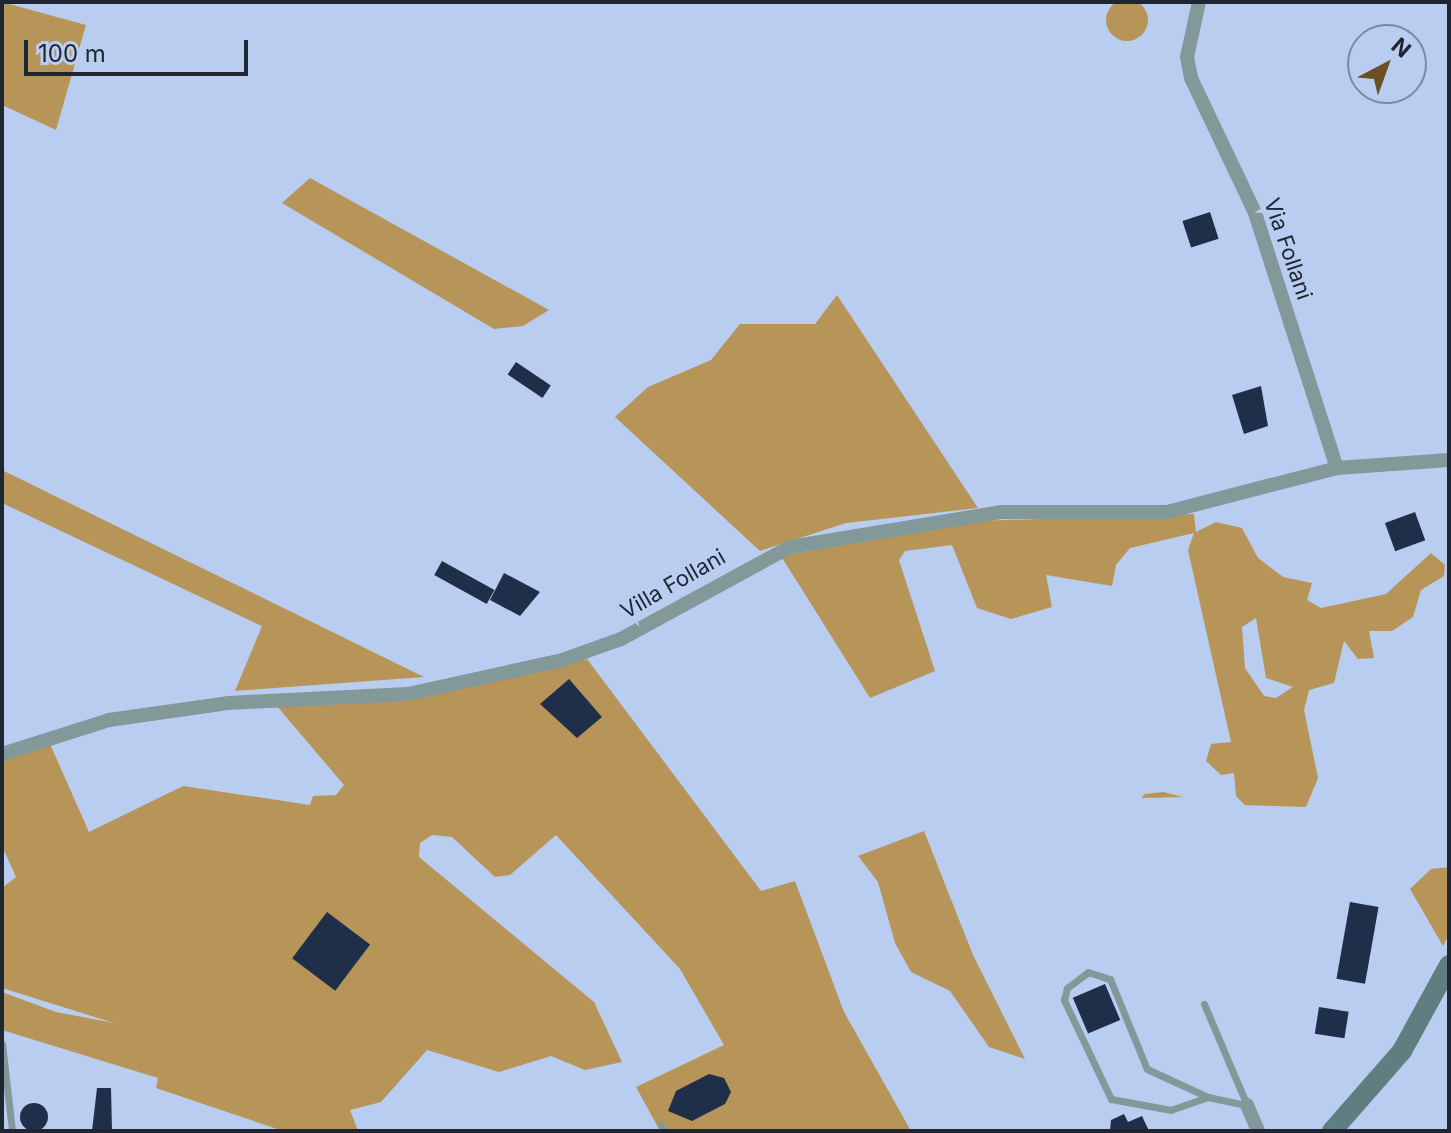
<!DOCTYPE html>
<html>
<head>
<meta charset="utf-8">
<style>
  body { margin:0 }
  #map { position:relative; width:1451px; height:1133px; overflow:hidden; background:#b8cdf0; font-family:Inter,sans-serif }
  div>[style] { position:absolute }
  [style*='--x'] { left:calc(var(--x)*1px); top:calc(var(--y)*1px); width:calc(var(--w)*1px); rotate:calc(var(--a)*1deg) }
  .green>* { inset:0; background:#b79559 }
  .round { border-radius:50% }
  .building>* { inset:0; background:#1f2f4a; transform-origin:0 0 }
  .service>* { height:7px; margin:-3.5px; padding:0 3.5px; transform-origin:3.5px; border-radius:3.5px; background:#839899 }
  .minor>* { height:14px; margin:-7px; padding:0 7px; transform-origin:7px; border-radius:7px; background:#839899 }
  .secondary>* { height:20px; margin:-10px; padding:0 10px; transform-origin:10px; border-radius:10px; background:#5e7e80 }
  span { translate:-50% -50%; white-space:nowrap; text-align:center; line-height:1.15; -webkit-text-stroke:8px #b8cdf0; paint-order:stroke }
  .street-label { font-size:22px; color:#1e2633 }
  .frame { position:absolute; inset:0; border:4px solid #1e2633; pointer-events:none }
  .north { position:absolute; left:1347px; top:24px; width:80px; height:80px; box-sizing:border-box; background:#b8cdf0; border:2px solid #7a8aa4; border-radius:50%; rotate:41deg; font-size:22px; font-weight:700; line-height:32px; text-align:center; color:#1e2633 }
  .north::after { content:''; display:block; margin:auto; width:28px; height:36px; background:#6a5122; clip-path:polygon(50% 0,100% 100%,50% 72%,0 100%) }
  .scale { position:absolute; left:24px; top:40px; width:224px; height:36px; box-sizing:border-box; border:4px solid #1e2633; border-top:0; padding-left:10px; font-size:24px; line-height:28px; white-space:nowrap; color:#1e2633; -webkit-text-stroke:6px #b8cdf0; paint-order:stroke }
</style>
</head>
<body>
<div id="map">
  <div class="green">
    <div class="round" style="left:1106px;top:-1px;width:42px;height:42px"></div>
    <div style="clip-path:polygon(2px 2px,86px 25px,56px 130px,2px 105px)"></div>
    <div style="clip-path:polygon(310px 178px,549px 310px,523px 326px,494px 329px,282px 203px)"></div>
    <div style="clip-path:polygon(837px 295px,978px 508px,846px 523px,760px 551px,615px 417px,648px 387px,711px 360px,740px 324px,815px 324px)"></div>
    <div style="clip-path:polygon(2px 470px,424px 677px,235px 691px,262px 626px,2px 503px)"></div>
    <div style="clip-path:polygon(evenodd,1194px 514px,1196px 532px,1216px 522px,1242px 528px,1258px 558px,1283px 577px,1312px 583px,1307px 600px,1321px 608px,1386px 594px,1431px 553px,1445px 565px,1444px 576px,1421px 590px,1413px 617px,1392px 631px,1369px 631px,1374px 658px,1358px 659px,1344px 641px,1334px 683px,1309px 690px,1304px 710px,1318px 778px,1306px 807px,1245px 805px,1236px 796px,1234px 773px,1221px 775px,1206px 761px,1211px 744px,1231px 742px,1188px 550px,1194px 533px,1130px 548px,1116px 565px,1112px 586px,1046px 575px,1052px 607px,1011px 619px,977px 608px,952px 545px,905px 551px,899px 560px,935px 671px,870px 698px,781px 556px,974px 521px,1194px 514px,1256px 618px,1266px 678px,1293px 687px,1276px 698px,1264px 696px,1245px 668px,1242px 627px,1256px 618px)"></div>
    <div style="clip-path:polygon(587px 659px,761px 891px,795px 881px,844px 1012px,911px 1131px,660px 1131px,636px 1087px,724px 1045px,680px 969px,556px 835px,510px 875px,495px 877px,452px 837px,432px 835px,420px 843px,419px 857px,594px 1002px,622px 1062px,585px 1070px,551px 1056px,499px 1072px,427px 1050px,381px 1102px,350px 1110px,358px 1131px,283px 1131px,156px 1088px,158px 1078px,2px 1030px,2px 992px,56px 1012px,114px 1023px,2px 988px,2px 888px,16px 877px,2px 846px,2px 760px,50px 744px,89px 832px,183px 786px,310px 805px,313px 796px,336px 795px,344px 785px,276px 705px,488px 680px)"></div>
    <div style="clip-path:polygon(1163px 792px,1183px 797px,1141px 798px,1145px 794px)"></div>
    <div style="clip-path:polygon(924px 831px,973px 955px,1025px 1059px,989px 1047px,950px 991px,911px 972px,895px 943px,878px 882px,858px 856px)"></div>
    <div style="clip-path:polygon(1449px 867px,1449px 935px,1443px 946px,1410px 889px,1431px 869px)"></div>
  </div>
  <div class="building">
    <div style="left:1210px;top:212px;width:28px;height:29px;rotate:72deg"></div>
    <div style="left:516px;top:362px;width:42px;height:15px;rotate:34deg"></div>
    <div style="clip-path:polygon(1261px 386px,1268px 426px,1244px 434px,1232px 395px)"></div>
    <div style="left:1415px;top:512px;width:30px;height:32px;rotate:70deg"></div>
    <div style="left:442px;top:561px;width:60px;height:16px;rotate:29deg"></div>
    <div style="clip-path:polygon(504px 573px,540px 592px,520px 616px,490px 600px)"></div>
    <div style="clip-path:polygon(569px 679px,602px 717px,577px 738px,540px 704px)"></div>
    <div style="left:1350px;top:902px;width:29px;height:78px;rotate:10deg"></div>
    <div style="left:327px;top:912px;width:54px;height:58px;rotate:37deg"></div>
    <div style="left:1105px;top:984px;width:39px;height:35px;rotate:67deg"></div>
    <div style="left:1319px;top:1007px;width:30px;height:27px;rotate:9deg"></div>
    <div style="clip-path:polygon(709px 1074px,724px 1078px,731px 1092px,725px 1104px,692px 1121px,668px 1111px,676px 1091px)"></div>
    <div style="clip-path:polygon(97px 1088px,111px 1088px,112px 1131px,92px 1131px)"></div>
    <div class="round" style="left:20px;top:1103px;width:28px;height:28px"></div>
    <div style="clip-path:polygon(1124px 1114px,1128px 1122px,1142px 1116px,1149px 1131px,1110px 1131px,1111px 1120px)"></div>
  </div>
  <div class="service">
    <div style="--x:1204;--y:1004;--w:108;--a:67"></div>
    <div style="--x:2;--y:1044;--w:88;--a:83.4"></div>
    <div style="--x:1208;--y:1097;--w:39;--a:161"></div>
    <div style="--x:1171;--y:1110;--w:61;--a:-169.6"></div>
    <div style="--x:1111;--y:1099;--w:110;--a:-115.4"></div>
    <div style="--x:1064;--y:1000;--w:12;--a:-76"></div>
    <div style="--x:1067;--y:988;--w:26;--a:-37"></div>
    <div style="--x:1088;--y:972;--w:23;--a:18"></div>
    <div style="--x:1110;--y:979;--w:97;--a:67.7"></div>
    <div style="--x:1147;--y:1069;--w:67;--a:24.7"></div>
    <div style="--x:1208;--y:1097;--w:40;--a:12"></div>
    <div style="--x:661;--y:1125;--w:7;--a:63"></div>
  </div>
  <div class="minor">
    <div style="--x:1199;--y:2;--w:56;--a:102.3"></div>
    <div style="--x:1187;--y:57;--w:21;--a:79"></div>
    <div style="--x:1191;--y:78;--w:149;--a:64.6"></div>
    <div style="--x:1255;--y:213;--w:268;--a:72.2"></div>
    <div style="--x:2;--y:754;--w:112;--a:-17.6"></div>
    <div style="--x:109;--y:720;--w:120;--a:-8.1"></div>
    <div style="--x:228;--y:703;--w:180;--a:-2.9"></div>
    <div style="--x:408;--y:694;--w:158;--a:-12.4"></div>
    <div style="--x:562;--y:660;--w:63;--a:-19.6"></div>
    <div style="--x:621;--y:639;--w:192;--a:-28.6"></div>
    <div style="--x:790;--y:547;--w:215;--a:-9.4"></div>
    <div style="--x:1002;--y:512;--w:165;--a:0"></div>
    <div style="--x:1167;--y:512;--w:176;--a:-14.5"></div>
    <div style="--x:1337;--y:468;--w:112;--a:-4.1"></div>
    <div style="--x:1247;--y:1105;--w:28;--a:67"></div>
  </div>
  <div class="secondary">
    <div style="--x:1332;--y:1131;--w:106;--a:-48.8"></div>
    <div style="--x:1402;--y:1051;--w:98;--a:-61.3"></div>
  </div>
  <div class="street-label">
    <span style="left:1288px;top:249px;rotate:71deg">Via Follani</span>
    <span style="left:673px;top:584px;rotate:-30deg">Villa Follani</span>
  </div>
  <div class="frame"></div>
  <div class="north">N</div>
  <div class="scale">100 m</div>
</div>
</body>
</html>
